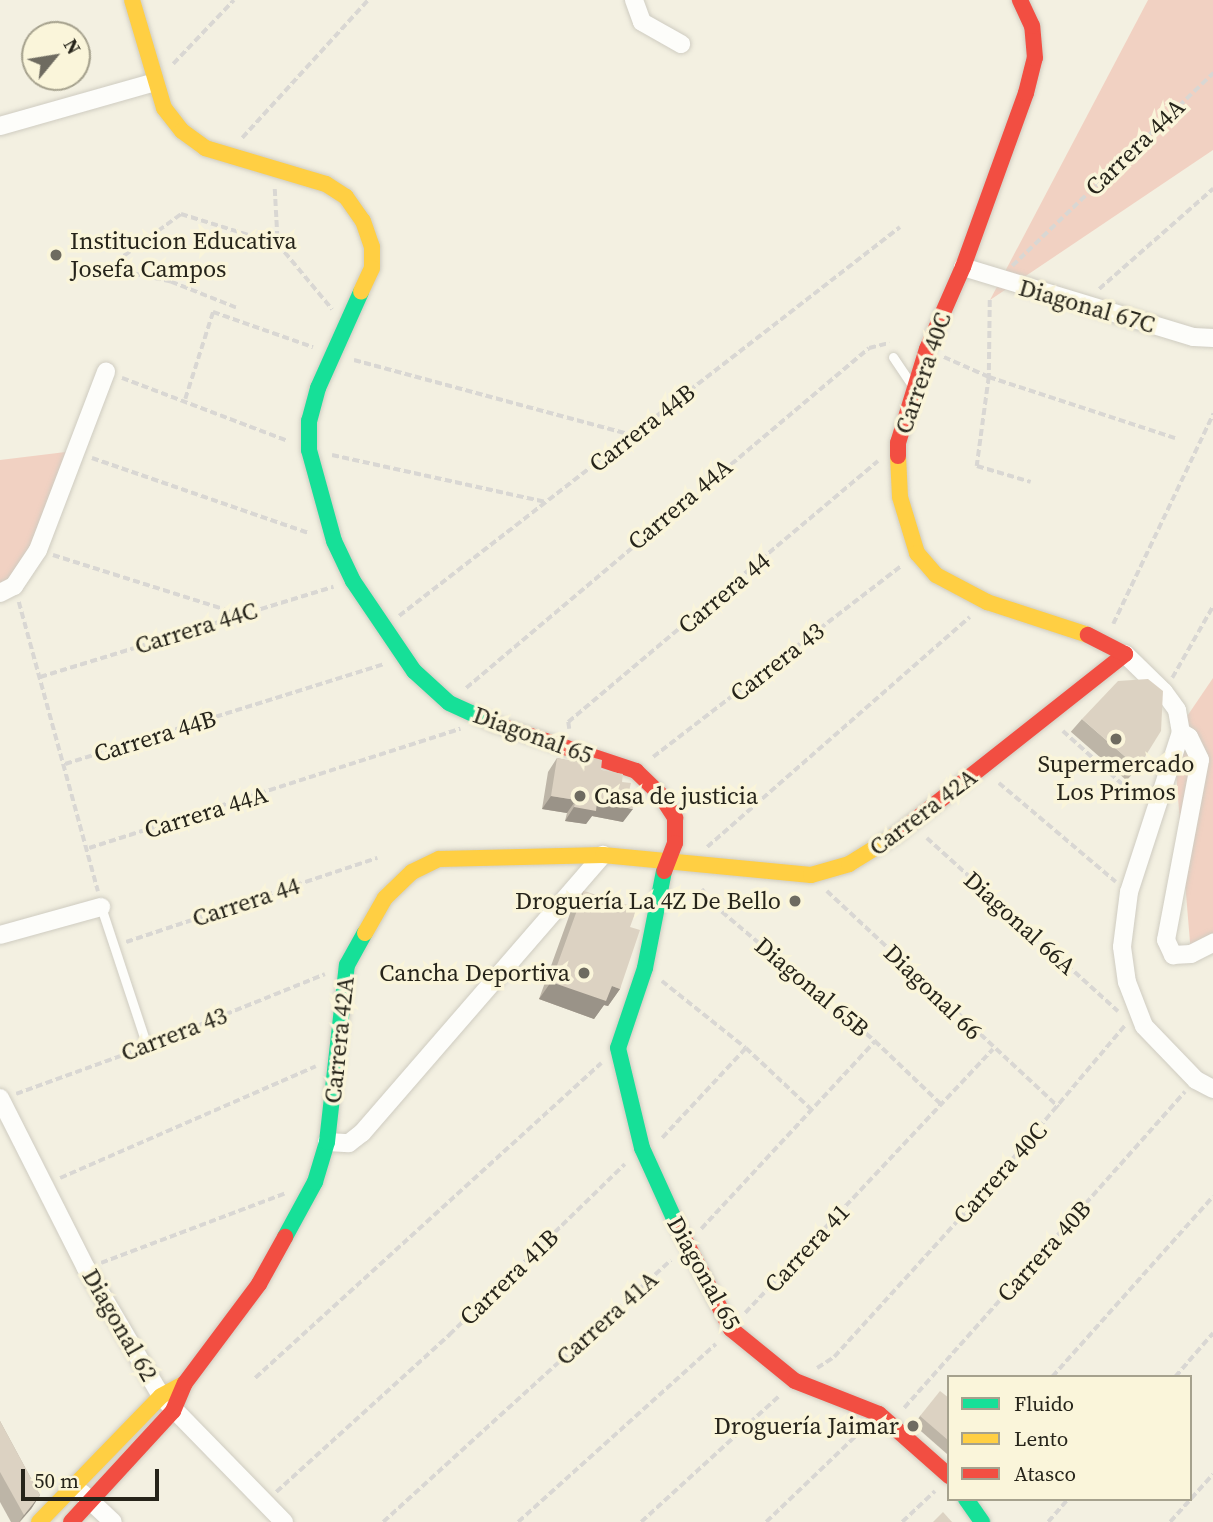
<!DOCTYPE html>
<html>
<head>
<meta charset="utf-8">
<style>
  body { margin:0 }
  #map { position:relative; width:1213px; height:1522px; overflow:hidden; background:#f3f0e1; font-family:"Source Serif 4",serif }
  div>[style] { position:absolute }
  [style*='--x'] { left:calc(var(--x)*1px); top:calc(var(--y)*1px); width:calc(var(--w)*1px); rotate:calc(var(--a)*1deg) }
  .green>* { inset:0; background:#f1d1c2 }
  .path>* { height:3.5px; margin-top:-1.75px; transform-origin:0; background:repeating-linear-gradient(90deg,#d9d7d3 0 7px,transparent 0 10.5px) }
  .roads { filter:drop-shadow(0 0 2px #cfccc1) drop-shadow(0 0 2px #cfccc1) }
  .lane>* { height:9px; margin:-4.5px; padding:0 4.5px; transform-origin:4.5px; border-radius:4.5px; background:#fdfdfa }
  .street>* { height:18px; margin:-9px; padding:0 9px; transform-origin:9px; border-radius:9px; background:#fdfdfa }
  .fast>* { height:16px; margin:-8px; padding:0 8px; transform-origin:8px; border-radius:8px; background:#16e098 }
  .slow>* { height:16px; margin:-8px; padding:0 8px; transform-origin:8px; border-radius:8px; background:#ffcf43 }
  .jam>* { height:16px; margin:-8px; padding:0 8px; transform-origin:8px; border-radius:8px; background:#f24e42 }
  .wall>* { inset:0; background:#bdb5a7; transform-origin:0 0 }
  .shaded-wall>* { inset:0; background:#9a9388 }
  .building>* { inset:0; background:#dcd2c2 }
  .dots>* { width:19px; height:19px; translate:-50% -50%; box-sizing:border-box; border:4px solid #faf5da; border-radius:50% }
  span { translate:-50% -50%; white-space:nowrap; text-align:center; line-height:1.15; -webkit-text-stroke:7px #faf5da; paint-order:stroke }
  .street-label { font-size:24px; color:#26241a }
  .poi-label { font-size:24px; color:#26241a }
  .left { translate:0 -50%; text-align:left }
  .right { translate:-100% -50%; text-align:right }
  .legend { position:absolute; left:947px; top:1375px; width:245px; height:126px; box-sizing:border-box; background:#faf5da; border:2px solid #a5a18d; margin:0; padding:9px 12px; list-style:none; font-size:21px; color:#26241a }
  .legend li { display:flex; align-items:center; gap:14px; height:35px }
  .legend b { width:35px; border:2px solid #a5a18d }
  .north { position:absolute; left:21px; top:21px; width:70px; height:70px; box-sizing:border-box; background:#faf5da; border:2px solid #a5a18d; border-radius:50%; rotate:60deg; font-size:19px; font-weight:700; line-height:28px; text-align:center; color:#26241a }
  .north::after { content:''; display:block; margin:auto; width:24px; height:32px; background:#6e6b60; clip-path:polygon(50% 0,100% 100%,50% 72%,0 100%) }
  .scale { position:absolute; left:21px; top:1469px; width:138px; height:32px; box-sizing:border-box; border:4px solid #26241a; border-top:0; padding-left:9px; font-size:21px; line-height:24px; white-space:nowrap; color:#26241a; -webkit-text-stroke:5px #faf5da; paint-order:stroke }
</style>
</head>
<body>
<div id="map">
  <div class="green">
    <div style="clip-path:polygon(1148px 0,1213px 0,1213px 150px,990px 300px)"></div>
    <div style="clip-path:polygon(74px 451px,38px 550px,0 593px,0 460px)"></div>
    <div style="clip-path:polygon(1213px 678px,1213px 933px,1191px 954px,1173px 737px)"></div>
  </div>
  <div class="path">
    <div style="--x:173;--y:64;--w:88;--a:-46.4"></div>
    <div style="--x:242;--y:138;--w:187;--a:-47.6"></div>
    <div style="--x:275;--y:189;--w:55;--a:86.9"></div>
    <div style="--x:278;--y:244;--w:85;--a:50.3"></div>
    <div style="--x:1012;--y:266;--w:279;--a:-43.8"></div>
    <div style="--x:1099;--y:289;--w:152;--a:-41.3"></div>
    <div style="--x:990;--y:300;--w:77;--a:90.7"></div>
    <div style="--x:989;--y:377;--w:90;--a:97.7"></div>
    <div style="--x:977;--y:466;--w:56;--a:16.5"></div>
    <div style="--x:236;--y:308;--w:70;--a:-158.2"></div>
    <div style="--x:171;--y:282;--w:66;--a:-167.7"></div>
    <div style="--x:107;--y:268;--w:92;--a:-36.1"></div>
    <div style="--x:181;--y:214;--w:102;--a:17.2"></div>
    <div style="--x:944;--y:357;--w:49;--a:24"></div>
    <div style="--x:989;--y:377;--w:196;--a:18.2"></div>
    <div style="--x:354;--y:360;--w:288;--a:15.1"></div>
    <div style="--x:122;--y:378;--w:178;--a:20.8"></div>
    <div style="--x:185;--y:399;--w:91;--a:-72.2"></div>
    <div style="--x:213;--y:312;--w:106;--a:19.3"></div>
    <div style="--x:332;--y:455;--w:218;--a:12.4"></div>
    <div style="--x:92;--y:458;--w:230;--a:19.1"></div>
    <div style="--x:53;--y:555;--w:195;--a:17.6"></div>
    <div style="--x:19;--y:602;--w:300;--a:74.7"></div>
    <div style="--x:399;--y:616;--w:634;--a:-37.83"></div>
    <div style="--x:1113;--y:624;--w:233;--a:-64.5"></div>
    <div style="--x:40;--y:677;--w:307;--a:-17.1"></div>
    <div style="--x:1172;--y:678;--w:83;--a:-60.3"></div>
    <div style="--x:466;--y:688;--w:527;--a:-40.15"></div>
    <div style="--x:869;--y:348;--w:21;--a:-14"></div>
    <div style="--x:569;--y:729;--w:7;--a:-98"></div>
    <div style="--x:568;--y:722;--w:405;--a:-40.1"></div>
    <div style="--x:1063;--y:731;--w:105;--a:41.9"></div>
    <div style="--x:653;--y:757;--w:314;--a:-37.6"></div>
    <div style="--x:65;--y:764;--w:334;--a:-17.4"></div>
    <div style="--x:999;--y:783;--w:153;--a:40.2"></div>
    <div style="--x:927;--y:838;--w:258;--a:42.2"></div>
    <div style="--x:707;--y:847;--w:349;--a:-41.2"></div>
    <div style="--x:89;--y:848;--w:390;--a:-17.8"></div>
    <div style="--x:702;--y:889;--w:20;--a:53"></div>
    <div style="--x:714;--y:905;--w:211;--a:40.2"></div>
    <div style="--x:875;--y:1041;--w:93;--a:43.7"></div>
    <div style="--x:827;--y:891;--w:317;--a:43"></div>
    <div style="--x:126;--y:942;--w:265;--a:-18.5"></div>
    <div style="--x:662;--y:981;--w:107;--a:38.6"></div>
    <div style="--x:746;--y:1048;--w:89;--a:43.2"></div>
    <div style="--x:157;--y:1042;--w:181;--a:-22"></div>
    <div style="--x:16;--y:1094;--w:129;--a:-20"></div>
    <div style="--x:662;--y:1138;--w:123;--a:-47"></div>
    <div style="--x:60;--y:1178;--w:279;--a:-23.6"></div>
    <div style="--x:701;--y:1229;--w:256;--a:-47.2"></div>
    <div style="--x:101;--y:1263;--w:196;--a:-20.7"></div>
    <div style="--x:745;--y:1313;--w:362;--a:-46.8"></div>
    <div style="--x:817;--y:1368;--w:20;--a:-33"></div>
    <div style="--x:834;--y:1357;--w:244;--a:-47.8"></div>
    <div style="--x:998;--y:1176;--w:197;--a:-49.9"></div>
    <div style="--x:1052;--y:1377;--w:242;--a:-48.3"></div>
    <div style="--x:1175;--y:1377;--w:58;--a:-49.2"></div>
    <div style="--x:255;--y:1378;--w:468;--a:-42.3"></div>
    <div style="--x:904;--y:1408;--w:423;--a:-48.4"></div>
    <div style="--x:276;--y:1492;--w:234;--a:-42.2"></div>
    <div style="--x:449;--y:1335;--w:245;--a:-44.2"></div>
    <div style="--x:383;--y:1522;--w:389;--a:-42.3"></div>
    <div style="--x:518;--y:1522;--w:266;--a:-42"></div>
    <div style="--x:641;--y:1522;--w:188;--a:-42.4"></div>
    <div style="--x:766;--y:1522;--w:133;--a:-43.8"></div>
    <div style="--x:902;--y:1522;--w:45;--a:-43.2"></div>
    <div style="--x:1048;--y:1522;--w:30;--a:-49"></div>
    <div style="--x:1170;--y:1522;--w:64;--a:-48.1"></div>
  </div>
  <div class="roads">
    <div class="lane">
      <div style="--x:893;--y:357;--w:34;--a:56"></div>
      <div style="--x:101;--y:907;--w:146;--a:71.7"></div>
    </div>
    <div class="street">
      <div style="--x:634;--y:0;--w:23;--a:70"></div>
      <div style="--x:642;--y:22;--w:45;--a:29.4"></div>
      <div style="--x:0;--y:126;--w:161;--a:-15.8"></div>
      <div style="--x:963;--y:267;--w:241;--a:16.9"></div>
      <div style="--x:1194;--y:337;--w:19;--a:3"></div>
      <div style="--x:0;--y:593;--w:16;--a:-27"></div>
      <div style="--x:14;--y:586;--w:43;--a:-56.3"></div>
      <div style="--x:38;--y:550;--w:191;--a:-69.1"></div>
      <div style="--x:1125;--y:654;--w:54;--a:44.3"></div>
      <div style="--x:1164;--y:692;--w:22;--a:54"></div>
      <div style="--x:1177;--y:710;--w:22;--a:80"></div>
      <div style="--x:1181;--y:732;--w:168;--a:108"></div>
      <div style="--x:1129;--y:892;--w:55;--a:97.3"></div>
      <div style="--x:1122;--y:947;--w:35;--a:82"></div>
      <div style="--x:1127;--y:982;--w:47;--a:68.9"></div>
      <div style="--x:1144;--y:1026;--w:75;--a:46.1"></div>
      <div style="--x:1196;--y:1080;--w:19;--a:28"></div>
      <div style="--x:1181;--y:732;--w:9;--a:32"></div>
      <div style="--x:1189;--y:737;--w:25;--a:64"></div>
      <div style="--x:1200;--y:760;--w:183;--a:100.7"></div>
      <div style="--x:1166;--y:940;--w:17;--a:65"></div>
      <div style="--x:1173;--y:955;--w:18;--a:-3"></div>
      <div style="--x:1191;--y:954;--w:25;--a:-27"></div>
      <div style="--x:0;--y:935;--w:105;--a:-15.5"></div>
      <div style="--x:0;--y:1098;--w:191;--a:63.2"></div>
      <div style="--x:86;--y:1268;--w:148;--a:59.6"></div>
      <div style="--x:161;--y:1396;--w:176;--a:45.7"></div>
      <div style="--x:327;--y:1142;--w:22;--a:3"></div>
      <div style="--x:349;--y:1143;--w:16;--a:-38"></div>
      <div style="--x:362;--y:1133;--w:368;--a:-49.1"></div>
      <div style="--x:82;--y:1493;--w:42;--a:43.1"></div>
    </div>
    <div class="fast">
      <div style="--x:361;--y:292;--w:105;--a:114.1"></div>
      <div style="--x:318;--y:388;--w:34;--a:105"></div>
      <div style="--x:309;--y:421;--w:29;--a:90"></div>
      <div style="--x:309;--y:450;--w:94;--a:74.6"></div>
      <div style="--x:334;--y:541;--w:44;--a:64.6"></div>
      <div style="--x:353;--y:581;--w:109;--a:55.9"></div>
      <div style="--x:414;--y:671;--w:47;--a:42.4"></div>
      <div style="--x:449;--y:703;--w:51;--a:24.5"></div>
      <div style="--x:664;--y:871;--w:99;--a:101.1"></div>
      <div style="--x:645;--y:968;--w:84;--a:108.6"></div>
      <div style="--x:618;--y:1048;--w:103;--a:76.5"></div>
      <div style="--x:642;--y:1148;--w:85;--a:65.6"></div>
      <div style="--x:285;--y:1237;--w:63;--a:-61.4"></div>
      <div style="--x:315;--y:1182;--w:42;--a:-73.3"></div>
      <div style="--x:327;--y:1142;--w:178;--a:-83.6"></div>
      <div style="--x:347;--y:965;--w:37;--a:-61"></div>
      <div style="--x:966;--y:1499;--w:28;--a:55"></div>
    </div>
    <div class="slow">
      <div style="--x:132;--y:0;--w:113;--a:73.5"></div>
      <div style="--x:164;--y:108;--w:29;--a:52"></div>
      <div style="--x:182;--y:131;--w:29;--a:36"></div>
      <div style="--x:205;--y:148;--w:126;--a:16.6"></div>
      <div style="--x:326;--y:184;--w:24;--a:33"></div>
      <div style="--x:346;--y:197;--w:29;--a:55"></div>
      <div style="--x:363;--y:221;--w:28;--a:71"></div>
      <div style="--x:372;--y:247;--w:21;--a:90"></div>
      <div style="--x:372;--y:268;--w:26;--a:115"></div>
      <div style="--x:898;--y:456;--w:41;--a:87.2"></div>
      <div style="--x:900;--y:497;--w:59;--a:73.1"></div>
      <div style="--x:917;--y:553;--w:29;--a:49"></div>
      <div style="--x:936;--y:575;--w:58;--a:27.9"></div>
      <div style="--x:987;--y:602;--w:106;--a:18.1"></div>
      <div style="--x:365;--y:933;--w:40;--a:-60.3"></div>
      <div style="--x:385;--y:898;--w:37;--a:-44"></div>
      <div style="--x:412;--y:872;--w:30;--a:-26"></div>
      <div style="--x:439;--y:859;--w:164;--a:-1.4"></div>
      <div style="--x:603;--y:855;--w:209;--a:5.5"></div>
      <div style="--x:811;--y:875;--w:40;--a:-16"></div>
      <div style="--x:849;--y:864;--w:55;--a:-31.7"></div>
      <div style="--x:39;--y:1522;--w:175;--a:-45.9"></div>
      <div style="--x:161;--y:1396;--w:27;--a:-28"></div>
    </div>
    <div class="jam">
      <div style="--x:898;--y:456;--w:13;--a:-90"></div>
      <div style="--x:898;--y:443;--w:98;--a:-72.9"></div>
      <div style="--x:927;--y:349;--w:90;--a:-66.3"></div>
      <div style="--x:963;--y:267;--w:185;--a:-70.1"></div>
      <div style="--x:1026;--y:93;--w:36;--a:-76"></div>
      <div style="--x:1035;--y:58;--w:32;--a:-95"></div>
      <div style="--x:1032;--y:26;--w:29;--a:-115"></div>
      <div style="--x:495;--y:724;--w:149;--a:18.4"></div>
      <div style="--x:636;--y:771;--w:32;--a:44"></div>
      <div style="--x:659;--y:793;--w:30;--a:57"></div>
      <div style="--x:675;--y:818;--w:25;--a:90"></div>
      <div style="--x:675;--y:843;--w:30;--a:111"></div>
      <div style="--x:896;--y:835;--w:292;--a:-38.3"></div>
      <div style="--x:1125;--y:654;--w:42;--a:-152.8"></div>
      <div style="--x:677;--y:1225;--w:117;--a:62.6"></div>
      <div style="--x:731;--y:1329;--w:82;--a:39.1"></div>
      <div style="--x:795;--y:1381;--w:90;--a:21.4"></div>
      <div style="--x:879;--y:1414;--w:94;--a:41.5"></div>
      <div style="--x:71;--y:1522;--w:151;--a:-47.4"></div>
      <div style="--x:173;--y:1411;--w:30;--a:-67"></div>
      <div style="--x:185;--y:1383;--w:124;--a:-53.2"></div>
      <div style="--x:259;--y:1284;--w:54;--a:-61"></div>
    </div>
  </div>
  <div class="wall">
    <div style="left:1082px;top:719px;width:74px;height:17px;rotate:41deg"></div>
    <div style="clip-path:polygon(580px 754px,601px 770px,622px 782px,623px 822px,592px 816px,586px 824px,565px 821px,567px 813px,542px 809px,548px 772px,557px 758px,574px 762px)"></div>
    <div style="clip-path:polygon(584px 891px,630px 927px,620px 989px,608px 1006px,604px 1005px,594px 1019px,539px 999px,572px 908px)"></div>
    <div style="clip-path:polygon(949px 1398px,949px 1451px,947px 1454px,914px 1425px,920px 1416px)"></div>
    <div style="clip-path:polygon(0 1421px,40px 1495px,31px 1509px,20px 1522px,11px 1522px,0 1502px)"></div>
  </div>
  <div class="shaded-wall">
    <div style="clip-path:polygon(551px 796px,576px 800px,567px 813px,542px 809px)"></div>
    <div style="clip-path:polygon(597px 802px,633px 809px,623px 822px,592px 816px,586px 824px,565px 821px,574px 807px)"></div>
    <div style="clip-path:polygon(551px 982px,612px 986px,620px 989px,608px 1006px,604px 1005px,594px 1019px,539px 999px)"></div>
    <div style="clip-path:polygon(40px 1495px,31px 1509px,19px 1522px,24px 1515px)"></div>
  </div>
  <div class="building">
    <div style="clip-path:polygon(1148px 679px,1163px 691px,1161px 731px,1138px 768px,1082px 719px,1118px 681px)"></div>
    <div style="clip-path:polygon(580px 754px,602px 760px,601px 770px,623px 774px,622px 782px,631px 783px,629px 791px,635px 792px,633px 809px,597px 802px,596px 811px,574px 807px,576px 800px,551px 796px,557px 758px,579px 762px)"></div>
    <div style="clip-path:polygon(584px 891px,637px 908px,630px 927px,640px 930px,620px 989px,612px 986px,606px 1001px,551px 982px)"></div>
    <div style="clip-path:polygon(940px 1391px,949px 1398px,949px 1441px,920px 1416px)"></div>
    <div style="clip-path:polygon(0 1421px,40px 1495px,24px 1515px,0 1472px)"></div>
    <div style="clip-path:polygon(943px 1512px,952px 1522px,933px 1522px)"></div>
  </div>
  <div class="dots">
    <div style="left:56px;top:255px;background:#6e6b60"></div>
    <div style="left:1116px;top:739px;background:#6e6b60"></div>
    <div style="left:580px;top:796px;background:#6e6b60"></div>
    <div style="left:795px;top:901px;background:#6e6b60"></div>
    <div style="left:584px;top:973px;background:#6e6b60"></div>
    <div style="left:913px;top:1426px;background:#6e6b60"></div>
  </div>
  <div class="street-label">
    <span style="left:1135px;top:147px;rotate:-44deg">Carrera 44A</span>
    <span style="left:1087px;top:306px;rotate:16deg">Diagonal 67C</span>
    <span style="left:923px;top:373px;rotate:-71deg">Carrera 40C</span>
    <span style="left:642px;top:428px;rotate:-38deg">Carrera 44B</span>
    <span style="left:680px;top:504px;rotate:-40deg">Carrera 44A</span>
    <span style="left:724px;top:593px;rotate:-40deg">Carrera 44</span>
    <span style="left:196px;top:628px;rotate:-17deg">Carrera 44C</span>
    <span style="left:777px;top:662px;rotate:-38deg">Carrera 43</span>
    <span style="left:533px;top:735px;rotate:20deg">Diagonal 65</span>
    <span style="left:155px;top:736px;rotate:-17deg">Carrera 44B</span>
    <span style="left:206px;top:812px;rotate:-17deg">Carrera 44A</span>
    <span style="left:923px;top:812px;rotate:-37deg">Carrera 42A</span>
    <span style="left:246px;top:902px;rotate:-18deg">Carrera 44</span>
    <span style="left:1020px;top:923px;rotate:42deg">Diagonal 66A</span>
    <span style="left:812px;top:987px;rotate:40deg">Diagonal 65B</span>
    <span style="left:933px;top:992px;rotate:44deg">Diagonal 66</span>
    <span style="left:174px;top:1034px;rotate:-21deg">Carrera 43</span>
    <span style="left:339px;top:1040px;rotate:-84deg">Carrera 42A</span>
    <span style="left:1000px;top:1173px;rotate:-48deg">Carrera 40C</span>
    <span style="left:807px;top:1248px;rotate:-47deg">Carrera 41</span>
    <span style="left:1044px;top:1251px;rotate:-48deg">Carrera 40B</span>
    <span style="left:704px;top:1273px;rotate:61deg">Diagonal 65</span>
    <span style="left:509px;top:1277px;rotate:-44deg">Carrera 41B</span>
    <span style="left:607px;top:1318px;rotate:-42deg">Carrera 41A</span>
    <span style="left:120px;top:1325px;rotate:60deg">Diagonal 62</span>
  </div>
  <div class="poi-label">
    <span class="left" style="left:70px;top:255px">Institucion Educativa<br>Josefa Campos</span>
    <span style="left:1116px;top:778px">Supermercado<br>Los Primos</span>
    <span class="left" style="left:594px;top:796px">Casa de justicia</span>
    <span class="right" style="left:781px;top:901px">Droguería La 4Z De Bello</span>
    <span class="right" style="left:570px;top:973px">Cancha Deportiva</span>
    <span class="right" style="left:899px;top:1426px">Droguería Jaimar</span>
  </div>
  <ul class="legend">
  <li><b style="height:9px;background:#16e098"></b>Fluido</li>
  <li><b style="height:9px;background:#ffcf43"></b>Lento</li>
  <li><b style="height:9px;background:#f24e42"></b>Atasco</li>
  </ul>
  <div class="north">N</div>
  <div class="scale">50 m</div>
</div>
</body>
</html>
